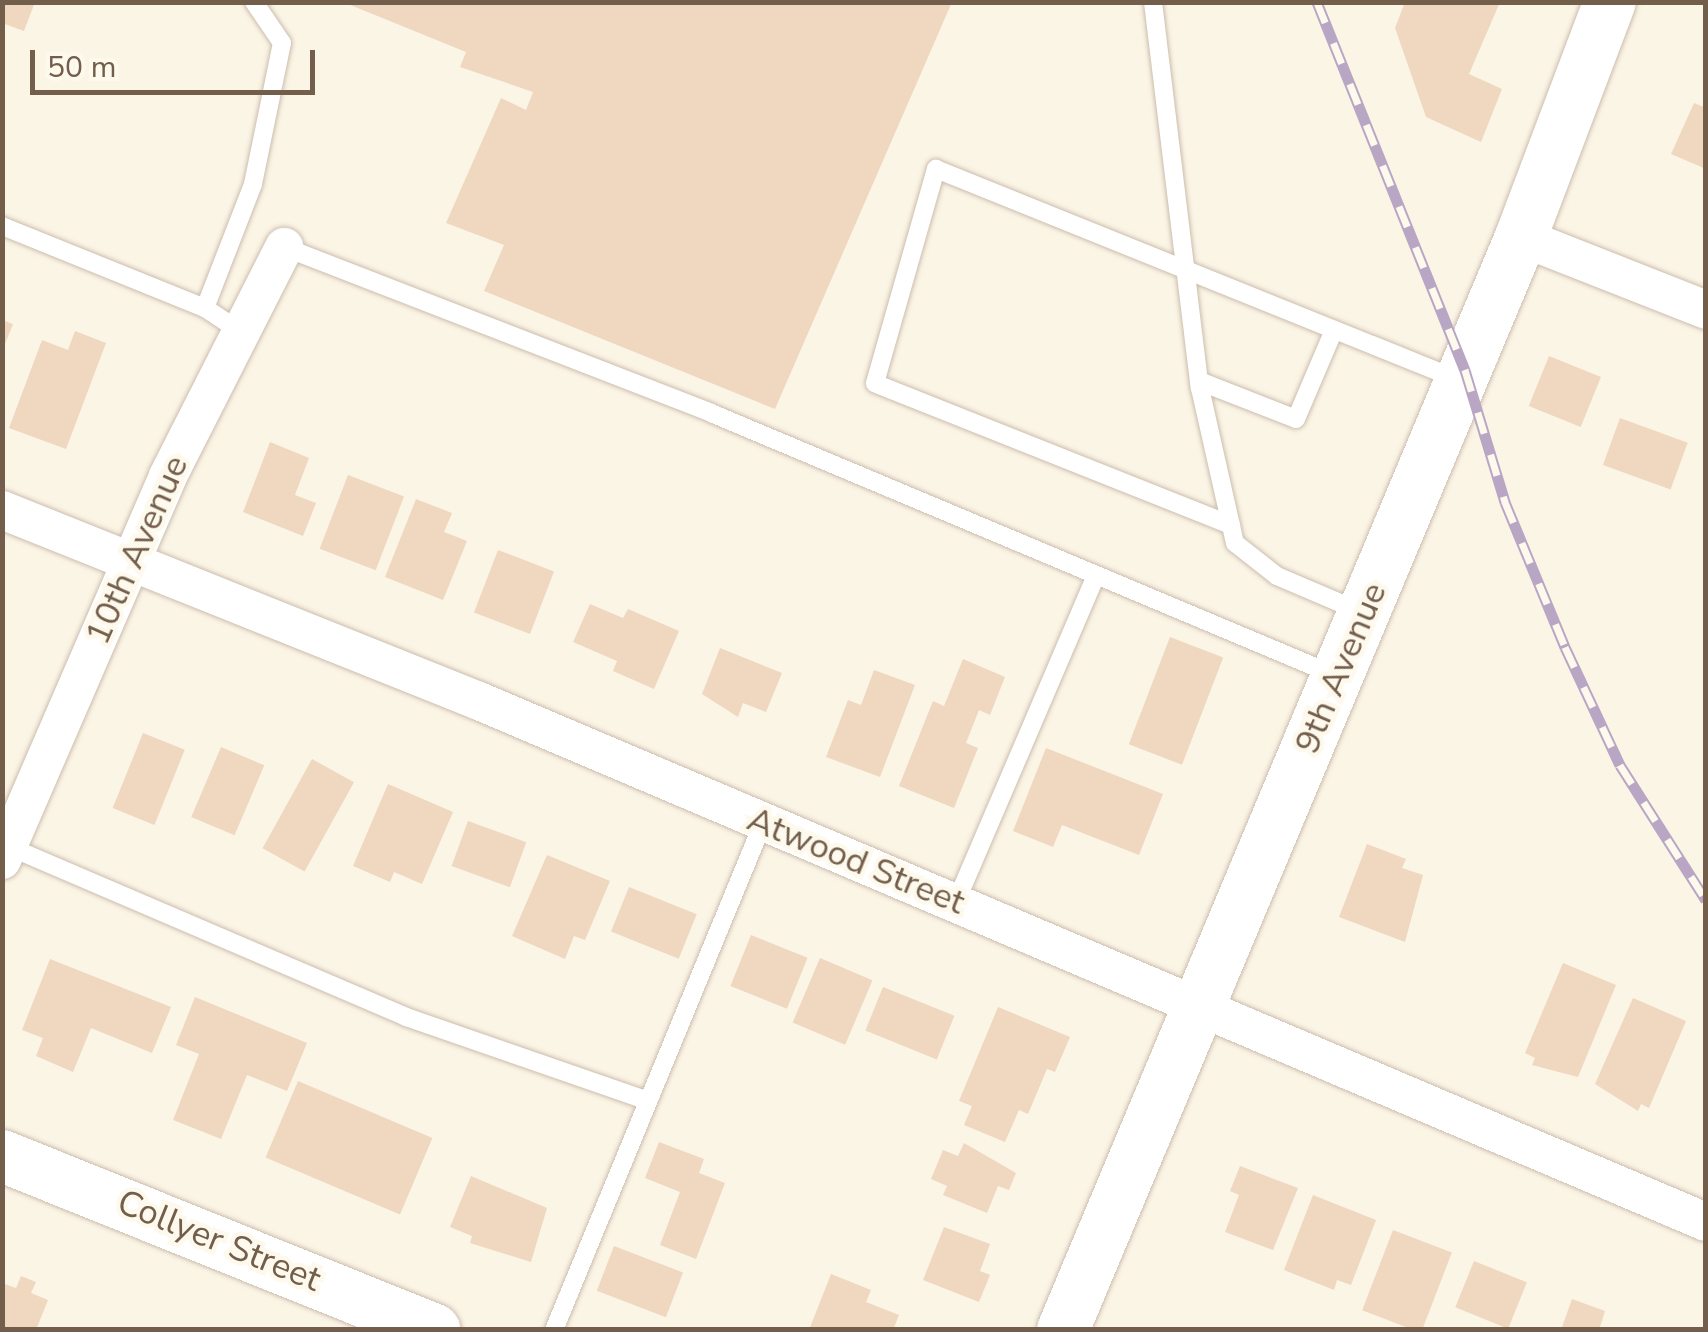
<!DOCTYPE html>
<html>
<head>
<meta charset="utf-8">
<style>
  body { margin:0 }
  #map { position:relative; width:1708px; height:1332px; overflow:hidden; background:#fbf5e6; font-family:"Nunito Sans",sans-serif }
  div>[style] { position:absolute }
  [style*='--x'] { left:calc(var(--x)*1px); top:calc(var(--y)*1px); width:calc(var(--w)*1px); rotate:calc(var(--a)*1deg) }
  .building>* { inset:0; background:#efd7c0; transform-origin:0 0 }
  .roads { filter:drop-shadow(0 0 2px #ccbdad) drop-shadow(0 0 2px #ccbdad) }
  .lane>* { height:18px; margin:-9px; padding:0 9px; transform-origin:9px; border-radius:9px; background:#fff }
  .street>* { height:38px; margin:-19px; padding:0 19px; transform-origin:19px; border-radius:19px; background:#fff }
  .secondary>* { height:52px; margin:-26px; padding:0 26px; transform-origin:26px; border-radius:26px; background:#fff }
  .rail>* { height:11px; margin-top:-5.5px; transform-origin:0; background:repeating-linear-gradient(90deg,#fef9ed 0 22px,#b9a5c4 0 44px); box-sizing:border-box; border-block:2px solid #b9a5c4 }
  span { translate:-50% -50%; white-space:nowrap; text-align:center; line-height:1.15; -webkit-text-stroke:9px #fef9ed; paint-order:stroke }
  .street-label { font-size:35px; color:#735e4c }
  .frame { position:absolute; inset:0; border:5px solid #735e4c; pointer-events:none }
  .scale { position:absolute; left:30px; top:50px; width:285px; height:45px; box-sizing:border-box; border:5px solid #735e4c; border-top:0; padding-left:12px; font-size:30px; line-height:35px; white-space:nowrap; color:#735e4c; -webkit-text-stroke:8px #fef9ed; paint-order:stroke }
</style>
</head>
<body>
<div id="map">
  <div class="building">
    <div style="clip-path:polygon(2px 2px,35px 2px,24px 31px,2px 23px)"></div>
    <div style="clip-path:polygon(343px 2px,952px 2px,775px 409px,484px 291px,504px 245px,446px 223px,501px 98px,526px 110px,533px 92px,460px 67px,466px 52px)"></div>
    <div style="clip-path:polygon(1405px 2px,1500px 2px,1469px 74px,1502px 89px,1481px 142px,1426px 117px,1395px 28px)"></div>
    <div style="clip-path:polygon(1694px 103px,1706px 108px,1706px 169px,1671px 154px)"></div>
    <div style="clip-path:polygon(2px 320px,13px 324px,3px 349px,2px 349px)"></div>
    <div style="clip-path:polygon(75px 331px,106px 343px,66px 449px,9px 428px,42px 340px,68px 350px)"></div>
    <div style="left:1549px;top:356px;width:56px;height:54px;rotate:22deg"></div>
    <div style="left:1620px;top:418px;width:72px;height:50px;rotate:20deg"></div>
    <div style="clip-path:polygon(270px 442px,309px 458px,295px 495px,316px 503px,303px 536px,243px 512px)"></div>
    <div style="left:348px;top:475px;width:60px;height:79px;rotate:21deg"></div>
    <div style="clip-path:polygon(416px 499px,452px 513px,444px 532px,467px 541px,443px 600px,385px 577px)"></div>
    <div style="left:498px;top:550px;width:60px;height:67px;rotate:21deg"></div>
    <div style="clip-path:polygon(590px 604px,623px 618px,628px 609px,679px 631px,654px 689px,613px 671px,617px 661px,573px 642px)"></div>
    <div style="left:1170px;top:637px;width:57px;height:115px;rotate:21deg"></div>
    <div style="clip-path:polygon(720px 648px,782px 673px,766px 712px,743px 703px,738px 717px,702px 694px)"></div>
    <div style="clip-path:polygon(963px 659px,1005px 677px,990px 715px,979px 710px,966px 743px,978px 748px,954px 808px,899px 786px,933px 701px,944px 706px)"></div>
    <div style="clip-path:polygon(874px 670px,915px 685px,880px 777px,826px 757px,848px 700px,861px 705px)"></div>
    <div style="left:143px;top:733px;width:45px;height:81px;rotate:22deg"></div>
    <div style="left:221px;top:747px;width:47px;height:76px;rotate:23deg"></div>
    <div style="clip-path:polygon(1046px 748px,1163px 794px,1139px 855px,1062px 825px,1053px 847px,1013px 831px)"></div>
    <div style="left:312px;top:759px;width:48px;height:102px;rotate:29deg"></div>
    <div style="clip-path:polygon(388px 784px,453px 812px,422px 884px,394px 872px,390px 882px,353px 866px)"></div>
    <div style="left:468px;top:821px;width:62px;height:48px;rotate:20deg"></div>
    <div style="clip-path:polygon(1367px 844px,1406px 859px,1402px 868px,1423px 875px,1405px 942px,1339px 917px)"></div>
    <div style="clip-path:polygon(547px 855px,610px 881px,585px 940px,574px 936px,565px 959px,512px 936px)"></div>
    <div style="left:629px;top:887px;width:73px;height:48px;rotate:22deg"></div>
    <div style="left:751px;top:935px;width:61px;height:55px;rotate:22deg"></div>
    <div style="left:820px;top:958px;width:57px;height:70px;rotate:23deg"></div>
    <div style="clip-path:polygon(50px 959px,171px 1007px,152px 1053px,91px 1028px,73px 1072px,36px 1056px,43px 1038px,22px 1030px)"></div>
    <div style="clip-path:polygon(1563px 963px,1616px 985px,1578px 1077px,1532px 1065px,1535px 1058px,1525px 1053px)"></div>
    <div style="left:883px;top:987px;width:77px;height:47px;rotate:22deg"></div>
    <div style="clip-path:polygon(195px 997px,307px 1043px,287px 1091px,247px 1075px,221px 1139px,173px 1120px,199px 1054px,176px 1045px)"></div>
    <div style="clip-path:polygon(1633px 998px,1686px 1021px,1649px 1108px,1641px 1104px,1638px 1111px,1595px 1084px)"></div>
    <div style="clip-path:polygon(998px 1007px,1070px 1037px,1055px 1072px,1047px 1069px,1028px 1114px,1019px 1110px,1005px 1142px,964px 1125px,972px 1106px,959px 1101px)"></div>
    <div style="left:298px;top:1081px;width:146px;height:83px;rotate:23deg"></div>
    <div style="clip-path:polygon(659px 1142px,704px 1159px,699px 1173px,725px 1183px,696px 1259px,660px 1245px,680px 1192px,645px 1178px)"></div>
    <div style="clip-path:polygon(964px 1143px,1016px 1173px,1009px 1190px,998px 1186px,987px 1213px,943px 1195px,947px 1186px,931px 1179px,943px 1150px,958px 1156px)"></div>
    <div style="clip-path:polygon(1240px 1166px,1298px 1188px,1273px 1250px,1225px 1232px,1239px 1195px,1230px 1191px)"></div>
    <div style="clip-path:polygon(471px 1176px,547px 1208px,531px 1262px,470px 1243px,472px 1236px,450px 1227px)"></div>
    <div style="clip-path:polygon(1313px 1195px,1376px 1220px,1351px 1285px,1337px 1280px,1334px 1290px,1284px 1270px)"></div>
    <div style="clip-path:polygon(944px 1227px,990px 1244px,980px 1271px,990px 1275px,979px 1302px,923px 1280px)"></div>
    <div style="left:1393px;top:1230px;width:63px;height:86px;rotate:21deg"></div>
    <div style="left:614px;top:1246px;width:74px;height:48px;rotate:21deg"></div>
    <div style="left:1474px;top:1261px;width:57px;height:50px;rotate:22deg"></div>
    <div style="clip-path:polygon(831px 1274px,871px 1290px,866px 1302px,899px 1315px,893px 1330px,809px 1330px)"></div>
    <div style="clip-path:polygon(21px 1276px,36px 1282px,31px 1293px,48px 1300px,36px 1330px,2px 1330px,2px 1283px,16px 1288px)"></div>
    <div style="clip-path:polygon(1572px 1299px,1605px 1311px,1599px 1330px,1561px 1330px)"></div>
  </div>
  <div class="roads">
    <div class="lane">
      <div style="--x:1153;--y:2;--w:389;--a:83.1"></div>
      <div style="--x:1200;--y:388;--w:159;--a:77.3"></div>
      <div style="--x:1235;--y:543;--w:53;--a:38.2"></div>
      <div style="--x:1277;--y:576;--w:89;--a:23.1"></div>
      <div style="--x:2;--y:226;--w:219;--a:22"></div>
      <div style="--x:205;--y:308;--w:43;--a:33.7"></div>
      <div style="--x:284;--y:247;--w:458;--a:21.2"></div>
      <div style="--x:711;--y:413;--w:674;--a:22.8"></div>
      <div style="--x:205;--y:308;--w:133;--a:-68.8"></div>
      <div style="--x:253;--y:184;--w:144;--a:-78.4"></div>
      <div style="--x:282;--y:43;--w:50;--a:-124.3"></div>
      <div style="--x:1199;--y:381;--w:104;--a:21.4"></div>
      <div style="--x:1296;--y:419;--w:97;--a:-66.9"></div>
      <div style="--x:1231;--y:525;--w:383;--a:-158.3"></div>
      <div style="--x:875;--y:383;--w:223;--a:-74.1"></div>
      <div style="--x:936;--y:169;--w:564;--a:21.97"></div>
      <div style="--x:3;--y:844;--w:439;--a:23.2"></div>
      <div style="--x:406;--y:1017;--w:256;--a:19.1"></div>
      <div style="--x:956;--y:902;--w:355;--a:-66.8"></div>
      <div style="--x:554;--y:1330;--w:548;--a:-67.6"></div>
    </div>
    <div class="street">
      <div style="--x:1521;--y:237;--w:199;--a:21.5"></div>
      <div style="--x:2;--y:510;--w:514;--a:21.82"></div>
      <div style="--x:479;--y:701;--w:1333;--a:23.01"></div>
      <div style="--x:2;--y:860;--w:418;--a:-66.6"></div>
      <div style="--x:168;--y:476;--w:257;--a:-63.1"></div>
    </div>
    <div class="secondary">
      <div style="--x:2;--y:1156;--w:466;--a:21.9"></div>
      <div style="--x:1063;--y:1330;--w:1185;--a:-67.26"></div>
      <div style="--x:1521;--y:237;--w:251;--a:-69.3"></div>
    </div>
  </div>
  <div class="rail">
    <div style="--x:1317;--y:2;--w:397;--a:68.1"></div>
    <div style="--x:1465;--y:370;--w:138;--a:73.1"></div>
    <div style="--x:1505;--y:502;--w:157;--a:67.5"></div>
    <div style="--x:1565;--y:647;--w:130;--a:65"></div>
    <div style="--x:1620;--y:765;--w:160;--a:57.5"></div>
  </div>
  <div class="street-label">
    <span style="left:137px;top:550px;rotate:-66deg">10th Avenue</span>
    <span style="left:1341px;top:668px;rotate:-67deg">9th Avenue</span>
    <span style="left:856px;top:861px;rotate:22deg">Atwood Street</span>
    <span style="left:219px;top:1241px;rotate:22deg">Collyer Street</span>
  </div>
  <div class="frame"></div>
  <div class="scale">50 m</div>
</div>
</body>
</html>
